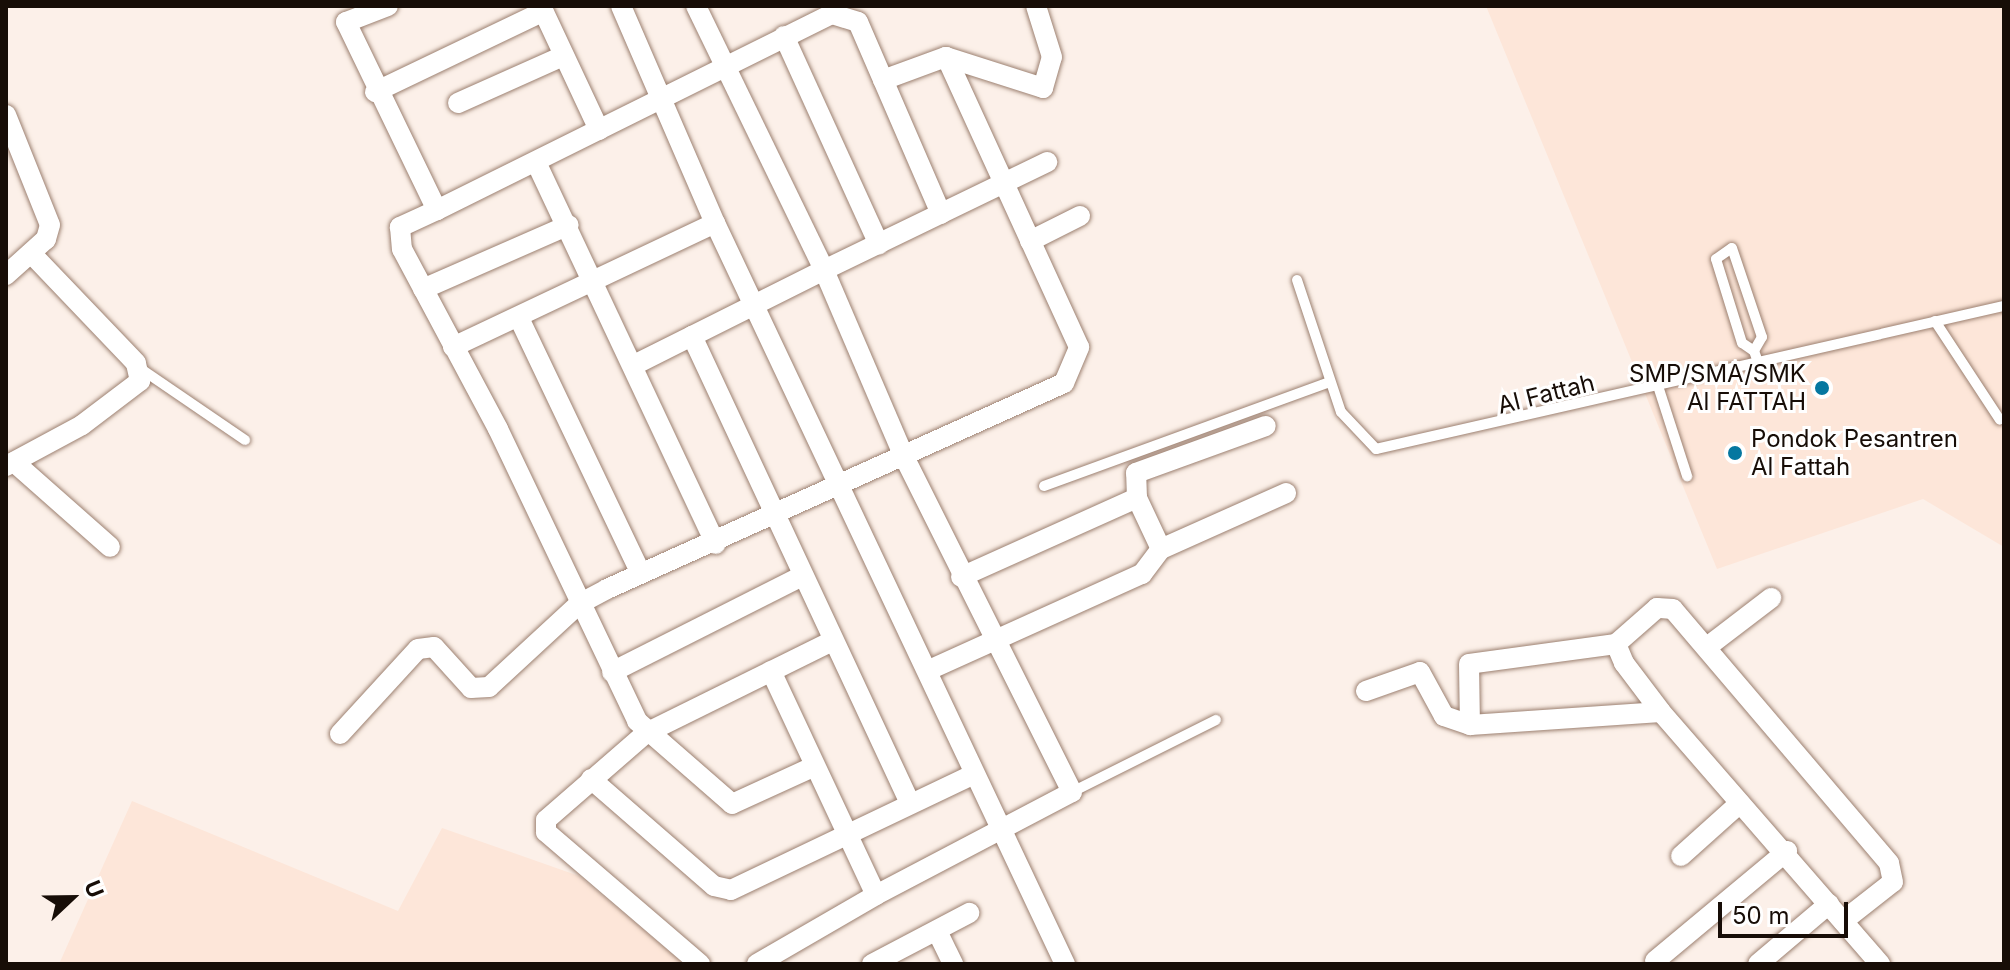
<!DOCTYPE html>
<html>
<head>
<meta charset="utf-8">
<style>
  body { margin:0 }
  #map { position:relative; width:2010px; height:970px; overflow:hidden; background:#fcf0e9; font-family:Inter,sans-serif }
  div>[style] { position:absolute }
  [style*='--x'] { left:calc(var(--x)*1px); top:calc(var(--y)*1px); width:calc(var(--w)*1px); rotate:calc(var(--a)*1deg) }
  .built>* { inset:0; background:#fde6d9 }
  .roads { filter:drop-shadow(0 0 2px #9c8070) drop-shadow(0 0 2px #9c8070) }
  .lane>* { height:10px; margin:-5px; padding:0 5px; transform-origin:5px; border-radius:5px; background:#fff }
  .street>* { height:20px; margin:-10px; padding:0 10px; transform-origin:10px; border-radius:10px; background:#fff }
  .dots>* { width:22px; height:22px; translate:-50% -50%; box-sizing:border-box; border:4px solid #fff; border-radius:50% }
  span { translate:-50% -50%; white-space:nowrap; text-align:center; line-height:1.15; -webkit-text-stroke:6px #fff; paint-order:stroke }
  .poi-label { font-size:24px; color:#170d07 }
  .right { translate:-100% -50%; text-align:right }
  .left { translate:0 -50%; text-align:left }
  .street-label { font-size:24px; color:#170d07 }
  .frame { position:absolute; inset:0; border:8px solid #170d07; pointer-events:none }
  .north { position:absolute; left:32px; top:858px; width:80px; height:80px; -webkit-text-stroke:6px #fff; paint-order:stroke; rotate:68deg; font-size:22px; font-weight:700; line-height:32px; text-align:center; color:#170d07 }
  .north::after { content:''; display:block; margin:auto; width:28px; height:36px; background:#170d07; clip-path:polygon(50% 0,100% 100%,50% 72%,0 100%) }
  .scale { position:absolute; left:1718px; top:902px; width:130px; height:36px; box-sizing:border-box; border:4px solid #170d07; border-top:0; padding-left:10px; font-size:24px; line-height:28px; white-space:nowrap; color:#170d07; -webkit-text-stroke:6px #fff; paint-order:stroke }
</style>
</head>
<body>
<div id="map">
  <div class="built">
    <div style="clip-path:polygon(1486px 6px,2004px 6px,2004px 547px,1923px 499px,1717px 569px)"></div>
    <div style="clip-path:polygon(132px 801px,398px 911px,442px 828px,579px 876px,684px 964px,59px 964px)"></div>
  </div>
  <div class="roads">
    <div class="lane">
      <div style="--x:1297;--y:280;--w:139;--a:71.6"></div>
      <div style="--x:1341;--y:412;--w:51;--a:46.6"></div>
      <div style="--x:1376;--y:449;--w:644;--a:-12.83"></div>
      <div style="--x:1935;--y:321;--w:118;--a:56.7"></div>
      <div style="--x:1754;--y:351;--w:14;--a:-146"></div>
      <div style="--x:1742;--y:343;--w:88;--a:-107.2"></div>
      <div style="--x:1716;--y:259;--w:19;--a:-35"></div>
      <div style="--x:1732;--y:248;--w:94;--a:71.4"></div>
      <div style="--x:1762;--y:337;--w:16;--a:120"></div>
      <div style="--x:1754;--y:351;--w:12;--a:70"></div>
      <div style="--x:141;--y:369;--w:126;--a:34.3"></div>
      <div style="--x:1658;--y:386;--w:95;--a:72.1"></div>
      <div style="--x:1044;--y:486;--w:304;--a:-20"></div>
      <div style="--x:1072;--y:792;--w:161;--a:-26.6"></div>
    </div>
    <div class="street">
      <div style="--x:388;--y:6;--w:45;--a:159.1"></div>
      <div style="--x:346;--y:22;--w:209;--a:64.2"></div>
      <div style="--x:437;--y:210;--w:441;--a:-26.4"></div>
      <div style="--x:832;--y:14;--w:27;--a:17"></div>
      <div style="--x:858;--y:22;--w:209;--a:66.6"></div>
      <div style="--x:541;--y:6;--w:137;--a:64.9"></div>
      <div style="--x:621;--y:6;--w:236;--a:66.6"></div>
      <div style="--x:715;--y:223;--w:820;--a:64.72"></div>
      <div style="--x:696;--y:6;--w:293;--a:64.1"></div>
      <div style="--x:824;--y:270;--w:248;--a:-25.8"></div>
      <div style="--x:784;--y:36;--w:229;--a:65.5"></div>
      <div style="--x:883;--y:80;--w:67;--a:-20.1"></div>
      <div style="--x:946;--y:57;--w:102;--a:17.7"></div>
      <div style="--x:1043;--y:88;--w:32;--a:-74"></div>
      <div style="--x:1052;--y:57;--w:53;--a:-107.4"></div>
      <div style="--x:375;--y:92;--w:187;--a:-25.6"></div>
      <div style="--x:458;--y:103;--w:113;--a:-24.1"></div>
      <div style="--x:6;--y:115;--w:118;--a:68.2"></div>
      <div style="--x:50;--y:225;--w:15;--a:106"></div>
      <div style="--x:46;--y:239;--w:54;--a:138"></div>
      <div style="--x:536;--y:162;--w:422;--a:64.8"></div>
      <div style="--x:437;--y:210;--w:41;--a:155.3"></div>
      <div style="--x:400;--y:227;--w:22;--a:85"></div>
      <div style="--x:402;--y:249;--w:204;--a:61.9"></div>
      <div style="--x:498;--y:429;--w:323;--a:64.5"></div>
      <div style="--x:637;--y:721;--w:126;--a:41.1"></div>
      <div style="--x:732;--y:804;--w:91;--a:-24.6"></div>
      <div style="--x:1030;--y:241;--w:56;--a:-26.6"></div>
      <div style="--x:423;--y:289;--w:159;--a:-23.7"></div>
      <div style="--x:519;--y:318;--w:281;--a:64.5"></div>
      <div style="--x:453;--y:347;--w:290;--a:-25.3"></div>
      <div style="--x:634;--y:365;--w:65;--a:-26.6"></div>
      <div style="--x:14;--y:462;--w:128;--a:41.5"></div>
      <div style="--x:6;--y:466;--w:86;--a:-28.3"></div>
      <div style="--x:82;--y:425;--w:73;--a:-37.2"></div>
      <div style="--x:140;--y:381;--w:18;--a:-103"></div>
      <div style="--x:136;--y:363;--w:152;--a:-133.7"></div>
      <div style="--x:1137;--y:498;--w:25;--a:-92"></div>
      <div style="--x:1136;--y:473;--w:138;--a:-19.9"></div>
      <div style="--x:961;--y:577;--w:193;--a:-24.2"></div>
      <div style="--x:1137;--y:498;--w:56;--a:64.8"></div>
      <div style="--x:1161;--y:549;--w:137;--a:-24.1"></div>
      <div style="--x:1616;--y:644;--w:148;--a:172.3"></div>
      <div style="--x:1469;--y:664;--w:61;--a:89.1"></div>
      <div style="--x:1470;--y:725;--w:191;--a:-3.9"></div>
      <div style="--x:1707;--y:647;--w:81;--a:-37.4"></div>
      <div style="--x:929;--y:670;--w:234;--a:-24.3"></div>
      <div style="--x:1142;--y:574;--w:31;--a:-53"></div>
      <div style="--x:771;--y:671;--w:247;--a:64.9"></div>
      <div style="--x:876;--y:895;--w:221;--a:-27.7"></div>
      <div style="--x:1072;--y:792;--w:380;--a:-116.6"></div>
      <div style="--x:902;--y:452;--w:198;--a:-113.2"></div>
      <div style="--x:824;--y:270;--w:148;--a:153.4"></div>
      <div style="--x:692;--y:336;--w:515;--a:64.98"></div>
      <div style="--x:612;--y:672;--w:213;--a:-26.8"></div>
      <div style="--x:1366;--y:691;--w:57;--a:-19.4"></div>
      <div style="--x:1420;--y:672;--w:50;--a:61.4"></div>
      <div style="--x:1444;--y:716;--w:28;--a:19"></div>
      <div style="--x:340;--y:734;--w:115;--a:-47.5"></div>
      <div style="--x:418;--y:649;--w:16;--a:-7"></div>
      <div style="--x:434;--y:647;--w:55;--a:47.9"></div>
      <div style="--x:471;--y:688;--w:18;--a:-3"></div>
      <div style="--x:489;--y:687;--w:122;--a:-42.7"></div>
      <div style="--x:579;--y:604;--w:32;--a:-28"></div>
      <div style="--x:607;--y:589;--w:501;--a:-24.26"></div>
      <div style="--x:1064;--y:383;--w:39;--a:-67"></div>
      <div style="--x:1079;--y:347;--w:319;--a:-114.6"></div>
      <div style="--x:591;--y:779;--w:163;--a:41"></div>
      <div style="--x:714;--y:886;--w:17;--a:13"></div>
      <div style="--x:731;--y:890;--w:269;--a:-25.5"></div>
      <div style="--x:1681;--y:856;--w:79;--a:-41.9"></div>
      <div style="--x:1843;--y:921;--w:63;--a:-38"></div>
      <div style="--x:1893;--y:882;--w:19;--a:-102"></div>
      <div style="--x:1889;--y:863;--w:333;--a:-130.4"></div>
      <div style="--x:1673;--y:609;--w:16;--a:-176"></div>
      <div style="--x:1657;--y:608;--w:55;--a:138.7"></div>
      <div style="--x:1616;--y:644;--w:21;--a:67"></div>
      <div style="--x:1624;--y:663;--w:61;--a:52.9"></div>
      <div style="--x:1661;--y:712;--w:334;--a:49"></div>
      <div style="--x:937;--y:931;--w:37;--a:64"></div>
      <div style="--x:1655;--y:961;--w:172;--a:-39.8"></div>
      <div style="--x:700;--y:964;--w:203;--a:-139.4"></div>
      <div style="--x:546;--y:832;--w:12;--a:-90"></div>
      <div style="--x:546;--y:820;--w:133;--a:-41"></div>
      <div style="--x:646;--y:733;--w:208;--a:-26.3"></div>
      <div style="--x:757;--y:964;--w:138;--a:-30.1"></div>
      <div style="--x:872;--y:964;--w:110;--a:-27.7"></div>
      <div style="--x:1758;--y:964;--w:93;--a:-40.2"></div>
    </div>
  </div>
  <div class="dots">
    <div style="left:1822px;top:388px;background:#0577a0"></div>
    <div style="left:1735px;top:453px;background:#0577a0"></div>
  </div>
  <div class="poi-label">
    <span class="right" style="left:1806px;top:388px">SMP/SMA/SMK<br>Al FATTAH</span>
    <span class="left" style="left:1751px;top:453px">Pondok Pesantren<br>Al Fattah</span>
  </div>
  <div class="street-label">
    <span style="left:1546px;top:394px;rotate:-14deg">Al Fattah</span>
  </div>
  <div class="frame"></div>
  <div class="north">U</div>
  <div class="scale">50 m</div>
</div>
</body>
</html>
